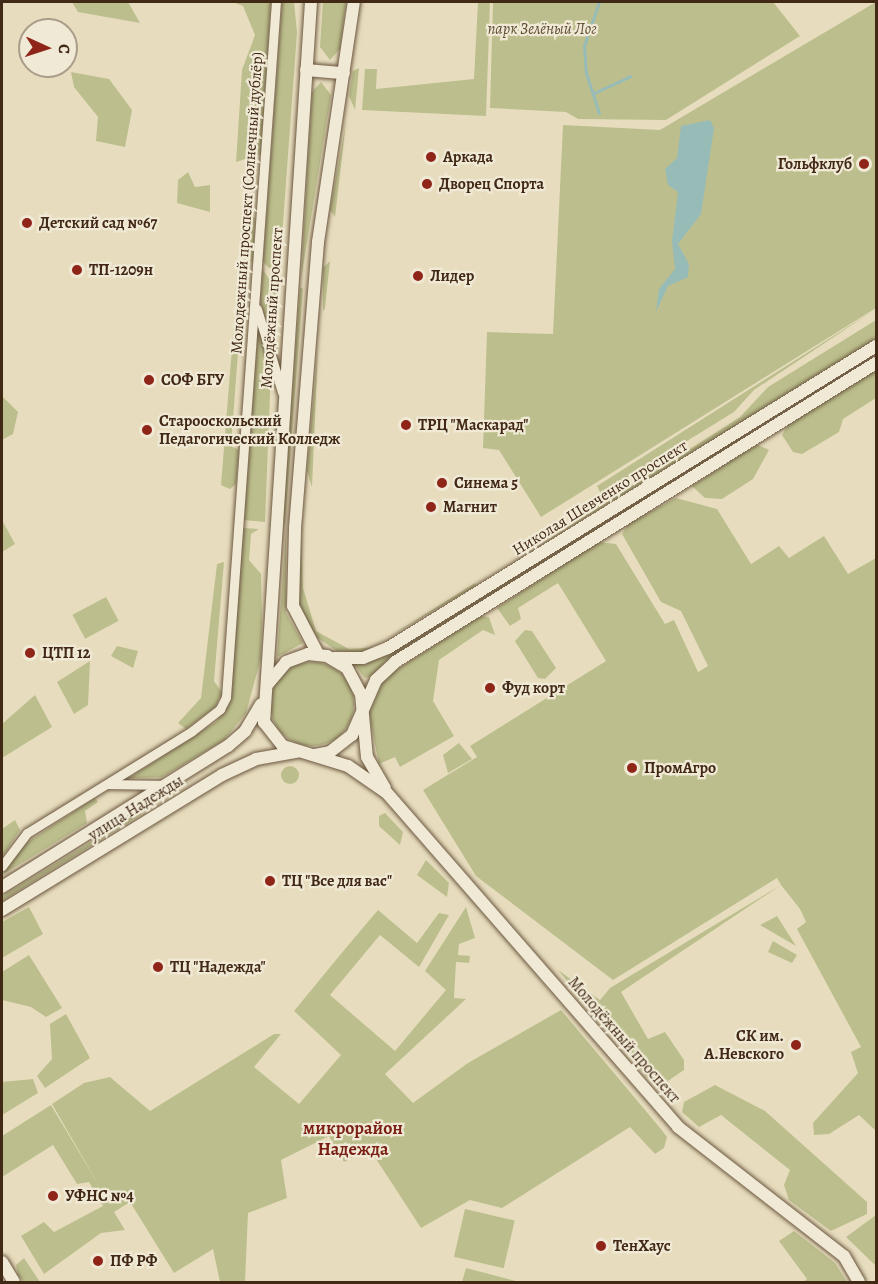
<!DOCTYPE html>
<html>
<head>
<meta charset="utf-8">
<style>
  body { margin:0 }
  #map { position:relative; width:878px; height:1284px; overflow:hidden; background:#e7ddbe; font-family:Alegreya,serif }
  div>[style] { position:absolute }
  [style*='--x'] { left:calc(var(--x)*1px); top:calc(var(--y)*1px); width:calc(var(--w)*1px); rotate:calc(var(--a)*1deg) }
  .green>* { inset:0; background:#bcbf8d; transform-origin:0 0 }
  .round { border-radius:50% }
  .water>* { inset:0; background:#97bbb7 }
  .stream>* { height:3px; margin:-1.5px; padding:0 1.5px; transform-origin:1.5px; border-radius:1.5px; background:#97bbb7 }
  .roads { filter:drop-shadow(0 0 2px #6b563f) drop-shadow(0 0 2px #6b563f) }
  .street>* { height:9px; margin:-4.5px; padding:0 4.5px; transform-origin:4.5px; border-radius:4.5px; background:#efe9d5 }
  .secondary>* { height:12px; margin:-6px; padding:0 6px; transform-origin:6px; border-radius:6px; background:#efe9d5 }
  .dots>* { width:16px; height:16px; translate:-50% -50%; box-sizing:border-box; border:3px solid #efe9d5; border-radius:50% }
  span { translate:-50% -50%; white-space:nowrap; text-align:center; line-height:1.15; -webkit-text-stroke:4.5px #efe9d5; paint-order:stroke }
  .park-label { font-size:16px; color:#604e33; font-style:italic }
  .poi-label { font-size:16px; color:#422915; font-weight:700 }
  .left { translate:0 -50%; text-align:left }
  .right { translate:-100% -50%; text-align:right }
  .street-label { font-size:16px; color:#422915 }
  .neighbourhood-label { font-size:18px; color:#7a1f14; font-weight:700 }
  .frame { position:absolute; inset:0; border:3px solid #422915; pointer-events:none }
  .north { position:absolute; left:18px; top:18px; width:60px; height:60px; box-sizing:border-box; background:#efe9d5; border:2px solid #aa9c88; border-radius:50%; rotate:93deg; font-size:16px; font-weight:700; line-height:24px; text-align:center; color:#422915 }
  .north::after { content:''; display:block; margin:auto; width:21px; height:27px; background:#8f2418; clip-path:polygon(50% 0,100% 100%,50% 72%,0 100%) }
</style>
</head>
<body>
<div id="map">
  <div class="green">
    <div style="clip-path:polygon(72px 2px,128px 2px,140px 23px,78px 12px)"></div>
    <div style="clip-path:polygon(233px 2px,271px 2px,261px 154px,236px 162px,242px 70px,255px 35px,243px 6px)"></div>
    <div style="clip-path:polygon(282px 2px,294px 2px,297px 32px,279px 278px,263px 262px)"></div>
    <div style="clip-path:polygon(323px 2px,346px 2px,340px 49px,330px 60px,320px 47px)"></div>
    <div style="clip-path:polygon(478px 2px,490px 2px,486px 116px,362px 110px,365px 69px,377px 69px,376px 89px,474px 79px)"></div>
    <div style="clip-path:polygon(493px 2px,773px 2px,800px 36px,666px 120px,578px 119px,566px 112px,490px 108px)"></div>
    <div style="clip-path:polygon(876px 2px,876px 308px,541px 517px,499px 450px,483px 448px,487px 332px,553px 334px,563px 125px,660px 130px)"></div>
    <div style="clip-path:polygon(359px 68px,355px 110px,349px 96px,353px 71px)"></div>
    <div style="clip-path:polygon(71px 72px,109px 79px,132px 110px,125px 147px,96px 141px,98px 117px,74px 87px)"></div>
    <div style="clip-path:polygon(321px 82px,331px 95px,301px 279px,312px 92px)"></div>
    <div style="clip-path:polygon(346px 122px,335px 217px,330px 210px)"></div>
    <div style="clip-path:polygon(188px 172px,195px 187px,210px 185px,210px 212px,177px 203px,178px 180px)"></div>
    <div style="clip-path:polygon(248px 212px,255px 218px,253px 263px,240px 251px,242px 217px)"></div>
    <div style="clip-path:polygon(330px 261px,325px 308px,323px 311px,323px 268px)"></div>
    <div style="clip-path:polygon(263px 270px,278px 292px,273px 349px,260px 301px)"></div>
    <div style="clip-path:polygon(238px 273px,244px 273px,231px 446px,239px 450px,236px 484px,230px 489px,221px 485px)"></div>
    <div style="clip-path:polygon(300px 287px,303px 289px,285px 524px,283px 522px)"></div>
    <div style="clip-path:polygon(876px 309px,754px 390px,734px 412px,601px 494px,597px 486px)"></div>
    <div style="clip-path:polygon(876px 320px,876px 339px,504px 568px,740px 417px,768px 387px)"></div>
    <div style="clip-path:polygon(258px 328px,271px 369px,265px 522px,244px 520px)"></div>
    <div style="clip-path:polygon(318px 347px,312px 487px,307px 471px)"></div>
    <div style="clip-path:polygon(876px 369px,876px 398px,843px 419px,839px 432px,802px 454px,793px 452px,782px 435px,788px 425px)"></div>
    <div style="clip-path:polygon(2px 396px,18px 412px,13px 434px,2px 440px)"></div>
    <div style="clip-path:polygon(742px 435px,742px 440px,388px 659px,372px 676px,365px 678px,354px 664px,394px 651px)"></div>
    <div style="clip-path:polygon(756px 444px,769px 450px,753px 479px,722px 499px,705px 498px,692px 486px)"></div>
    <div style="clip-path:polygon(676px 498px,717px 509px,751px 564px,779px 546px,789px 558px,824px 536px,848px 574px,876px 558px,876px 1131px,859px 1115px,829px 1134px,814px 1135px,813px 1123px,858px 1073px,851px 1052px,861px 1047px,797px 929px,806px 922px,800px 909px,781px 885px,621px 992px,648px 1039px,665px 1032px,684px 1060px,684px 1070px,665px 1083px,648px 1078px,558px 970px,600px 1000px,610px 988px,781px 885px,777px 878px,613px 980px,476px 876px,423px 790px,477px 757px,470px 746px,606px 661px,558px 583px,518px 608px,521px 619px,510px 626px,497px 608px,598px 542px,616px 544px,665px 624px,674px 620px,698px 672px,708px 666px,681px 611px,661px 602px,622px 534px,629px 523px)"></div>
    <div style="clip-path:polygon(2px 520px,15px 544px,2px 552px)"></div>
    <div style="clip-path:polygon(243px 528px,259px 529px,251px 534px,249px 560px,261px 574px,262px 623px,261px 658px,246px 713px,224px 740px,162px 777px,129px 778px,216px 722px,230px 703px)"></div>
    <div style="clip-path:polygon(286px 531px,286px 613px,303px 643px,277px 657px)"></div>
    <div style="clip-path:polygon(301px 532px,303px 588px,316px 631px,349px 649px,379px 647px,363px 653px,337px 651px,315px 636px,298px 602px)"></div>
    <div style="clip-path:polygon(224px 562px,214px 681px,222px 693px,215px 707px,186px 729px,178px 723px,201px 698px,217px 564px)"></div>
    <div style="clip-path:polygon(475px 583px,476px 586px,387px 638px)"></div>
    <div style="left:106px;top:597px;width:27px;height:38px;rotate:62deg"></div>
    <div style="clip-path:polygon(480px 616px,489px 617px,495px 635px,483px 630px,439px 660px,433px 701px,454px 736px,400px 767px,395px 757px,379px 764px,369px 714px,384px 678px)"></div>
    <div style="clip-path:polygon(525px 630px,532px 631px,556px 668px,545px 679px,538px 678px,515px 641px)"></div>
    <div style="clip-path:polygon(117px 646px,138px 651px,133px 668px,111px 656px)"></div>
    <div style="clip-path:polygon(90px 661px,88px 705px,74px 714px,57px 682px)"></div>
    <div class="round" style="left:270px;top:662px;width:84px;height:84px"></div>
    <div style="clip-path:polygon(35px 695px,52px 727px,2px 758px,2px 724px)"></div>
    <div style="clip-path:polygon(459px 743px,472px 759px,448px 773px,443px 755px)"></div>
    <div class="round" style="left:281px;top:766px;width:18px;height:18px"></div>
    <div style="clip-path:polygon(95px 798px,98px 802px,85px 811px,87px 823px,2px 875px,23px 845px)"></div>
    <div style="clip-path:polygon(140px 812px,142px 814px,2px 901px,2px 896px)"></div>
    <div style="clip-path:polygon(385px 813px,403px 832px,400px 845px,379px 826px,379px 816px)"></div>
    <div style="clip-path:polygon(15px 820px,20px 830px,2px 857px,2px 829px)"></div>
    <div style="clip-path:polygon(426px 860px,449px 883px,447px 897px,417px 875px)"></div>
    <div style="clip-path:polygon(29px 907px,43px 934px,2px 958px,2px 922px)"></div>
    <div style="clip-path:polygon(466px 907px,475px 938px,459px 944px,458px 955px,470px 956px,469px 963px,456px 962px,454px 998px,466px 999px,385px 1074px,413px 1103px,468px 1063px,561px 1010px,661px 1129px,667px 1137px,664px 1148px,655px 1154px,630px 1127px,502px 1208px,470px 1200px,421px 1228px,369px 1148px,344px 1162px,329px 1136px,281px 1160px,287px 1198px,248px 1213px,245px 1282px,220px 1282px,213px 1249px,174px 1273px,130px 1202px,114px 1212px,125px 1230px,101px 1233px,44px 1274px,21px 1236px,44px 1222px,54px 1232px,103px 1206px,89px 1182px,77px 1184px,53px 1145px,2px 1177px,2px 1136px,51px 1105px,101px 1189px,52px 1104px,84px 1083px,110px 1077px,150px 1111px,274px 1034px,281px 1034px,254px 1067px,299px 1104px,341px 1055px,294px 1011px,345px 949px,378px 910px,417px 943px,439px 913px,449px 915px,419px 967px,380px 935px,330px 995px,395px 1051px,446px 990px,425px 971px)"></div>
    <div style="clip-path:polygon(777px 916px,796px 946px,760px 925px)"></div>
    <div style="clip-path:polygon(773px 941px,797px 955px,792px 963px,768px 952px)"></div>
    <div style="clip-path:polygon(29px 955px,62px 1008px,46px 1017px,31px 1007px,2px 1000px,2px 972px)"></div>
    <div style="clip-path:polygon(66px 1014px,90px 1058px,45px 1088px,37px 1076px,52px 1059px,50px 1024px)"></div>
    <div style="clip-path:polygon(33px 1079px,38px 1093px,2px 1115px,2px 1082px)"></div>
    <div style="clip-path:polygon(715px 1085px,765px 1111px,867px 1202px,867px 1214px,831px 1231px,789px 1200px,784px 1185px,790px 1170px,721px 1115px,699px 1127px,682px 1112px,684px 1102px)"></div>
    <div style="left:465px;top:1209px;width:51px;height:49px;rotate:13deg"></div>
    <div style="clip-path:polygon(876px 1215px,876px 1266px,846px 1237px)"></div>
    <div style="clip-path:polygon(794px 1231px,835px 1263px,847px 1282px,803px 1282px,807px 1279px,779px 1241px)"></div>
    <div style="clip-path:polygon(24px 1258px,40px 1282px,24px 1282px,18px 1275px,16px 1265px)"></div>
    <div style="clip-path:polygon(466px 1268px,516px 1281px,515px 1282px,462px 1282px)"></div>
  </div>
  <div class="water">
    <div style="clip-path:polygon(710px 120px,714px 128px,701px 214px,678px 244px,689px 264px,688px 277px,668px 286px,656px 312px,659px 289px,675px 269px,672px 241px,678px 192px,668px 185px,665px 169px,677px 158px,681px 126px)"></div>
  </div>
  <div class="stream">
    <div style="--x:599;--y:2;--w:46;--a:108.8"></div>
    <div style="--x:584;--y:46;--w:27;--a:86"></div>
    <div style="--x:586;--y:73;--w:42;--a:72"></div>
    <div style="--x:594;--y:93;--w:40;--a:-25"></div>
  </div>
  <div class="roads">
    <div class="street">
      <div style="--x:257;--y:309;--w:87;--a:73.2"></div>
      <div style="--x:108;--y:784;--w:58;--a:1"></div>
      <div style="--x:2;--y:866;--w:41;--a:-52.9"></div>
      <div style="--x:27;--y:833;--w:194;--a:-31.7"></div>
      <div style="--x:192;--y:731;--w:36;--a:-38"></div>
      <div style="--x:220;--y:709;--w:13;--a:-63"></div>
      <div style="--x:226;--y:697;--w:697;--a:-85.89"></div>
    </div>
    <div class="secondary">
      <div style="--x:311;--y:2;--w:722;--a:93.73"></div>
      <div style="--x:264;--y:722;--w:31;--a:52"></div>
      <div style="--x:283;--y:746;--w:68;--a:17.1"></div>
      <div style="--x:348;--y:766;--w:47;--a:34.7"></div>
      <div style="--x:387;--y:793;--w:443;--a:48.9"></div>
      <div style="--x:678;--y:1127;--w:210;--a:37.9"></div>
      <div style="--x:844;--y:1256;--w:30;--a:60"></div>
      <div style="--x:306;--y:70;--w:38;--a:5"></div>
      <div style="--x:318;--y:654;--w:54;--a:-117.5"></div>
      <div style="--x:293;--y:606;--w:78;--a:-88.5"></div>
      <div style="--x:295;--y:528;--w:287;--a:-85.4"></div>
      <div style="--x:318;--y:242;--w:243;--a:-81.5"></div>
      <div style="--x:334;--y:658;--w:29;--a:0"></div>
      <div style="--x:363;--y:658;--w:27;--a:-22"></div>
      <div style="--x:388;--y:648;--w:574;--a:-31.75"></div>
      <div style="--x:267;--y:685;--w:30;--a:-50"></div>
      <div style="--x:286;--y:662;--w:23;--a:-20"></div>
      <div style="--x:308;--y:654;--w:19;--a:6"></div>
      <div style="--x:327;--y:656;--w:23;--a:31"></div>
      <div style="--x:347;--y:668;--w:30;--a:62"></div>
      <div style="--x:361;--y:694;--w:63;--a:84.6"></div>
      <div style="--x:367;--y:757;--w:36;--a:60"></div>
      <div style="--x:315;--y:755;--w:15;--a:-11"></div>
      <div style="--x:330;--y:752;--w:28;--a:-38"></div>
      <div style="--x:352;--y:735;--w:60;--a:-66.4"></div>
      <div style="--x:376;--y:680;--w:26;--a:-43"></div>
      <div style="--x:395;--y:662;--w:566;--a:-31.87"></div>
      <div style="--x:2;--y:887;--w:266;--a:-32"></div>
      <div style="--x:228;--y:746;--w:23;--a:-41"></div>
      <div style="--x:245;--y:731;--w:31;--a:-59"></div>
      <div style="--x:2;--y:910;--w:258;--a:-31.5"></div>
      <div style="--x:222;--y:775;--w:38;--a:-25"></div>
      <div style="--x:256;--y:759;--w:41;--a:-9.9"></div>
      <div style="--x:2;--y:1262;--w:23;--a:59"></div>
    </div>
  </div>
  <div class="dots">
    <div style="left:431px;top:157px;background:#8f2418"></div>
    <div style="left:864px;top:164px;background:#8f2418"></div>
    <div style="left:427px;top:184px;background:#8f2418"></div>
    <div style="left:27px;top:223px;background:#8f2418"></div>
    <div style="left:77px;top:270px;background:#8f2418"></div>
    <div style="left:418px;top:276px;background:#8f2418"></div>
    <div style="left:149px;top:380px;background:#8f2418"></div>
    <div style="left:406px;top:425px;background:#8f2418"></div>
    <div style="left:147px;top:430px;background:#8f2418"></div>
    <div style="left:442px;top:483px;background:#8f2418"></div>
    <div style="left:431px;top:507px;background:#8f2418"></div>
    <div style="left:30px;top:653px;background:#8f2418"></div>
    <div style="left:490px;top:688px;background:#8f2418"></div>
    <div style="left:632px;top:768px;background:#8f2418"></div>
    <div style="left:270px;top:881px;background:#8f2418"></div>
    <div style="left:158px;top:967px;background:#8f2418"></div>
    <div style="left:796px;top:1045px;background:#8f2418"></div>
    <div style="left:53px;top:1196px;background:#8f2418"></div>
    <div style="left:601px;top:1246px;background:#8f2418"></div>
    <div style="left:98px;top:1261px;background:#8f2418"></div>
  </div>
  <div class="park-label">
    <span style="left:542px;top:29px">парк Зелёный Лог</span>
  </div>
  <div class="poi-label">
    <span class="left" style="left:443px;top:157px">Аркада</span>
    <span class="right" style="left:852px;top:164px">Гольфклуб</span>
    <span class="left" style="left:439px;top:184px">Дворец Спорта</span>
    <span class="left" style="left:39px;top:223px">Детский сад №67</span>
    <span class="left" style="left:89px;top:270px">ТП-1209н</span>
    <span class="left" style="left:430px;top:276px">Лидер</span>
    <span class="left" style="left:161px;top:380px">СОФ БГУ</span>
    <span class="left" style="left:159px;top:430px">Старооскольский<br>Педагогический Колледж</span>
    <span class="left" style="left:418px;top:425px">ТРЦ "Маскарад"</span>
    <span class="left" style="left:454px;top:483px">Синема 5</span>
    <span class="left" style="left:443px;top:507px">Магнит</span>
    <span class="left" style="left:42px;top:653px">ЦТП 12</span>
    <span class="left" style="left:502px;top:688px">Фуд корт</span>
    <span class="left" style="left:644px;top:768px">ПромАгро</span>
    <span class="left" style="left:282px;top:881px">ТЦ "Все для вас"</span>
    <span class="left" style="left:170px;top:967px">ТЦ "Надежда"</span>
    <span class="right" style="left:784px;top:1045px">СК им.<br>А.Невского</span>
    <span class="left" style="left:65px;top:1196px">УФНС №4</span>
    <span class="left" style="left:613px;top:1246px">ТенХаус</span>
    <span class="left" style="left:110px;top:1261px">ПФ РФ</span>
  </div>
  <div class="street-label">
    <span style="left:247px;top:203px;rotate:-86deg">Молодежный проспект (Солнечный дублёр)</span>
    <span style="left:272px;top:308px;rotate:-86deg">Молодёжный проспект</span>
    <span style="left:600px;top:498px;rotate:-32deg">Николая Шевченко проспект</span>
    <span style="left:136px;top:808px;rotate:-32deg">улица Надежды</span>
    <span style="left:624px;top:1040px;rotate:49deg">Молодёжный проспект</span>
  </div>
  <div class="neighbourhood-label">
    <span style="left:353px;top:1139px">микрорайон<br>Надежда</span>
  </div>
  <div class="frame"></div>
  <div class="north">С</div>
</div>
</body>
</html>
